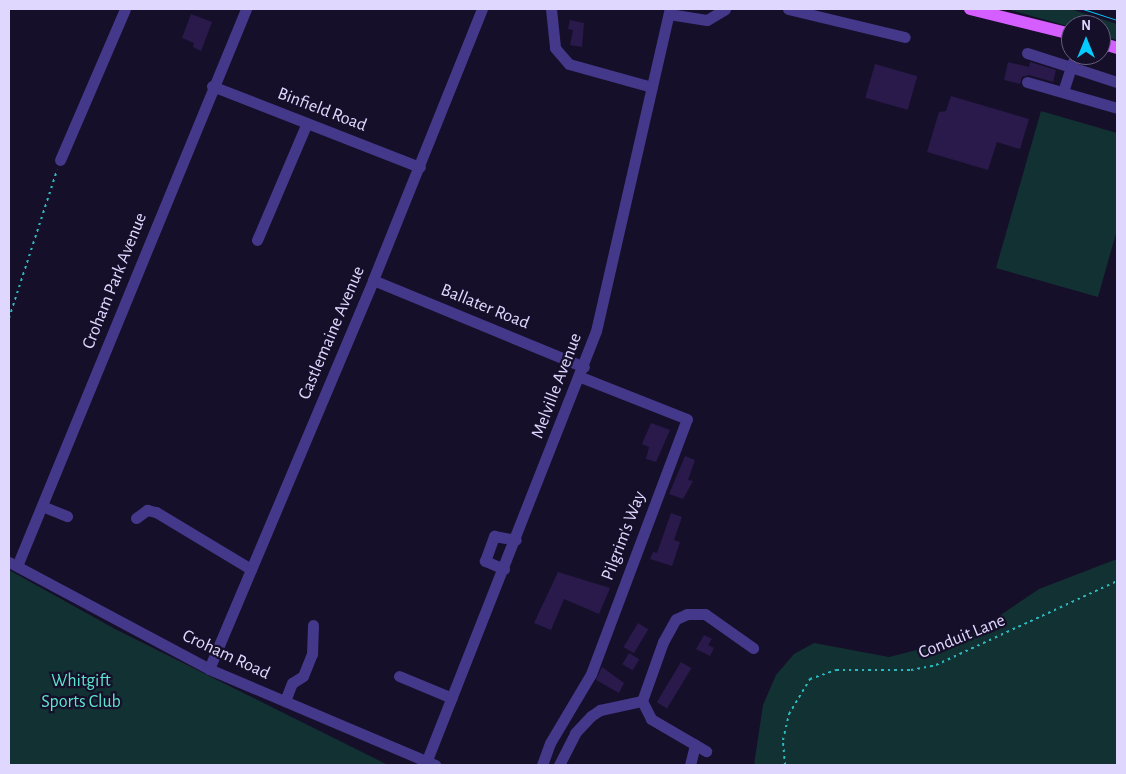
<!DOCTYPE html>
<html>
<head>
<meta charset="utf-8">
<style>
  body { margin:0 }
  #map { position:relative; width:1126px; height:774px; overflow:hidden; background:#160f29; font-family:"Alegreya Sans",sans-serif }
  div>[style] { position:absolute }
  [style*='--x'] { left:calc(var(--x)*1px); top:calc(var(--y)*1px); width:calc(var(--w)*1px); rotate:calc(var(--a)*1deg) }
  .green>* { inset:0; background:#123133 }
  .building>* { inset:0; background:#291a4b; transform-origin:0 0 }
  .path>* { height:2px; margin-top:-1px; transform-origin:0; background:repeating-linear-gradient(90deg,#2bb9bf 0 2.5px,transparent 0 6.5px) }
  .minor>* { height:11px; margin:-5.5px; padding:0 5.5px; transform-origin:5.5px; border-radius:5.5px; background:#44388a }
  .major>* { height:12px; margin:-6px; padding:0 6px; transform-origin:6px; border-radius:6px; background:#d45eff }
  .tram>* { height:1px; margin:-0.5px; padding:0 0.5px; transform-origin:0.5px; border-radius:0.5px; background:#03cbff }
  span { translate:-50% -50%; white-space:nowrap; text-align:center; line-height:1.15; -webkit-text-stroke:4.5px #160f29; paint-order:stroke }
  .street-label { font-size:18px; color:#e0d7ff }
  .park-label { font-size:18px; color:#5de5d1 }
  .frame { position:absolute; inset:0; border:10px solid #e0d7ff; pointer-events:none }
  .north { position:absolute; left:1061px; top:15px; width:50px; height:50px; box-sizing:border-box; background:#160f29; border:1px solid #675f7f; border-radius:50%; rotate:0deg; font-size:14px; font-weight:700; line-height:20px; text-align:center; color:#e0d7ff }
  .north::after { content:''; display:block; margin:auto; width:18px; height:22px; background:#03cbff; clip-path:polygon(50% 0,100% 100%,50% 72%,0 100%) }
</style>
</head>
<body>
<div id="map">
  <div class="green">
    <div style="clip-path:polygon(1007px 9px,1070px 9px,1117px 24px,1117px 40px,1101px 36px,1101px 25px,1071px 27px)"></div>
    <div style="clip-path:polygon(1041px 111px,1117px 133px,1117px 230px,1098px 297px,996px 268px)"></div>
    <div style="clip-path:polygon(1117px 559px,1117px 765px,754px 765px,763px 705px,776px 675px,794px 654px,814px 643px,889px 657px,968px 637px,1039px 589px)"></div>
    <div style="clip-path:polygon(9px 570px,115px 629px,388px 765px,9px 765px)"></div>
  </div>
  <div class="building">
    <div style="clip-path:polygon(191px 14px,212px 22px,201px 51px,193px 47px,194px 43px,182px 38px)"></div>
    <div style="clip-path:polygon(570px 20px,584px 23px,582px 47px,570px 45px,573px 30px,568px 29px)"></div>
    <div style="clip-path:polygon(1008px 62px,1029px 67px,1030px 62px,1056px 70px,1053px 82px,1029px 75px,1022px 77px,1020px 84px,1004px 80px)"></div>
    <div style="left:875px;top:64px;width:44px;height:35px;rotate:16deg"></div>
    <div style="clip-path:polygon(951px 96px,1029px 119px,1020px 149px,997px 142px,988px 170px,927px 152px,939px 112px,946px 111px)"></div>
    <div style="clip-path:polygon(651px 423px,670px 430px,656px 462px,646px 459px,649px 447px,642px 444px)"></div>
    <div style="clip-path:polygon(685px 456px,695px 460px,688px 480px,693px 481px,683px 499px,669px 494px)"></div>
    <div style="clip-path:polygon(671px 513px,682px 517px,674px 540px,680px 542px,672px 566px,650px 559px,653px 552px,657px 553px)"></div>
    <div style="clip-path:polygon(558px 572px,610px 588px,599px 614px,564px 599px,551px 630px,534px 623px)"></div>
    <div style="left:638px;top:623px;width:12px;height:28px;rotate:31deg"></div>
    <div style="clip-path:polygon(704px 635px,712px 639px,708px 645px,714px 648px,710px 656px,696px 649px)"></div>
    <div style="left:629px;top:653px;width:12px;height:13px;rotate:31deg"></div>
    <div style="left:681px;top:662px;width:12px;height:47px;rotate:31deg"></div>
    <div style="clip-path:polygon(602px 667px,624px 683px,619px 693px,596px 680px)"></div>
  </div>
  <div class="path">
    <div style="--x:9;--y:318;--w:156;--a:-72"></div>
    <div style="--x:785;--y:765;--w:25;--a:-95"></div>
    <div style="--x:783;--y:740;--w:27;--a:-77"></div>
    <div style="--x:789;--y:714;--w:41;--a:-59"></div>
    <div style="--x:810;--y:679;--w:28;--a:-19"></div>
    <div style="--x:836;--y:670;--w:75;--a:0"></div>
    <div style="--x:911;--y:670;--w:25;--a:-11"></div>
    <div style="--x:936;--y:665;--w:200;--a:-24.9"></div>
  </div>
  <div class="minor">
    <div style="--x:551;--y:9;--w:39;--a:84"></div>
    <div style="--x:555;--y:48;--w:21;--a:49"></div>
    <div style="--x:569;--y:64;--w:86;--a:15.5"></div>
    <div style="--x:788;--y:9;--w:120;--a:13.5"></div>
    <div style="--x:669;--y:14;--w:38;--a:9"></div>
    <div style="--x:707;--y:20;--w:21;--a:-31"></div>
    <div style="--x:1027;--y:53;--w:46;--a:17.7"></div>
    <div style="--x:1071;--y:67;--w:26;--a:108"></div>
    <div style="--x:1076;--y:55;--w:13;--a:113"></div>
    <div style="--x:1071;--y:67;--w:48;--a:18.1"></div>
    <div style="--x:1027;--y:82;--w:94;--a:16.1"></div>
    <div style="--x:212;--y:86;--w:223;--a:21.3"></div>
    <div style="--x:60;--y:160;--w:164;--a:-66.7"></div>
    <div style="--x:257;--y:240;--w:127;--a:-66.9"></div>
    <div style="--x:373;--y:280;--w:228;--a:22.4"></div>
    <div style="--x:42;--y:506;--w:27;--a:22"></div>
    <div style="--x:136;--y:518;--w:14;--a:-36"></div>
    <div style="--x:147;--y:510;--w:9;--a:13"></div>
    <div style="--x:156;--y:512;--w:111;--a:31"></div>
    <div style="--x:9;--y:562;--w:227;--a:28.1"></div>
    <div style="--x:209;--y:669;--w:246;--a:23"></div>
    <div style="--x:17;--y:566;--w:602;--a:-67.65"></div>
    <div style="--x:504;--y:569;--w:21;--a:-157"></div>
    <div style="--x:485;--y:561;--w:27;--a:-70"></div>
    <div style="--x:494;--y:536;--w:22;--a:10"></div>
    <div style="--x:209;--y:669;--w:422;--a:-67.1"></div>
    <div style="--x:373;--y:280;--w:292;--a:-68.1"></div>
    <div style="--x:399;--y:676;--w:57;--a:22.5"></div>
    <div style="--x:285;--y:701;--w:19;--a:-69"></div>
    <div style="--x:292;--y:683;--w:13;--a:-32"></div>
    <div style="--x:303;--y:676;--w:24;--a:-68"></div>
    <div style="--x:312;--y:654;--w:29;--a:-88"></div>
    <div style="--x:642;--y:701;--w:20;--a:63"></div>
    <div style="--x:651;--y:719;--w:64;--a:30.2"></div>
    <div style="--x:427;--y:760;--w:461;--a:-68.5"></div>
    <div style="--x:596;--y:331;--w:330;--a:-77.1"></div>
    <div style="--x:542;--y:765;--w:23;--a:-70"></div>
    <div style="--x:550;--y:743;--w:80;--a:-59.3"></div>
    <div style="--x:591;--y:674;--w:272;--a:-69.4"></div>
    <div style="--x:687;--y:419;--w:114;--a:-158.4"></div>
    <div style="--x:559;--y:765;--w:36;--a:-63"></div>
    <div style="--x:575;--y:733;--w:23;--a:-47"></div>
    <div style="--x:591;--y:716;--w:11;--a:-34"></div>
    <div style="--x:600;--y:710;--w:43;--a:-12.1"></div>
    <div style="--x:642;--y:701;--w:63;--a:-70.4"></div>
    <div style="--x:663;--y:642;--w:26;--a:-61"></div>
    <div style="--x:676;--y:619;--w:12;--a:-24"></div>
    <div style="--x:687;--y:614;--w:18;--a:0"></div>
    <div style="--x:705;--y:614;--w:59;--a:35.3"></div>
    <div style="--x:690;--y:765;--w:21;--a:-76"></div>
  </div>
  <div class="major">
    <div style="--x:970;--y:9;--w:104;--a:13.9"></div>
    <div style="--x:1101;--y:43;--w:17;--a:17"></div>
  </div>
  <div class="tram">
    <div style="--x:1083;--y:9;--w:36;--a:18"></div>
  </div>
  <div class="street-label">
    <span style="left:322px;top:110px;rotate:21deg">Binfield Road</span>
    <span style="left:115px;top:281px;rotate:-68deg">Croham Park Avenue</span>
    <span style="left:485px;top:307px;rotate:22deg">Ballater Road</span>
    <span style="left:332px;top:333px;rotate:-67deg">Castlemaine Avenue</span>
    <span style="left:557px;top:386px;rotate:-69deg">Melville Avenue</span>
    <span style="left:624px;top:536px;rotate:-69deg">Pilgrim's Way</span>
    <span style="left:962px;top:637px;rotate:-22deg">Conduit Lane</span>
    <span style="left:226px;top:655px;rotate:25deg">Croham Road</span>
  </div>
  <div class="park-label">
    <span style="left:81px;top:692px">Whitgift<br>Sports Club</span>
  </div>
  <div class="frame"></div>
  <div class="north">N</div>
</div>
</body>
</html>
